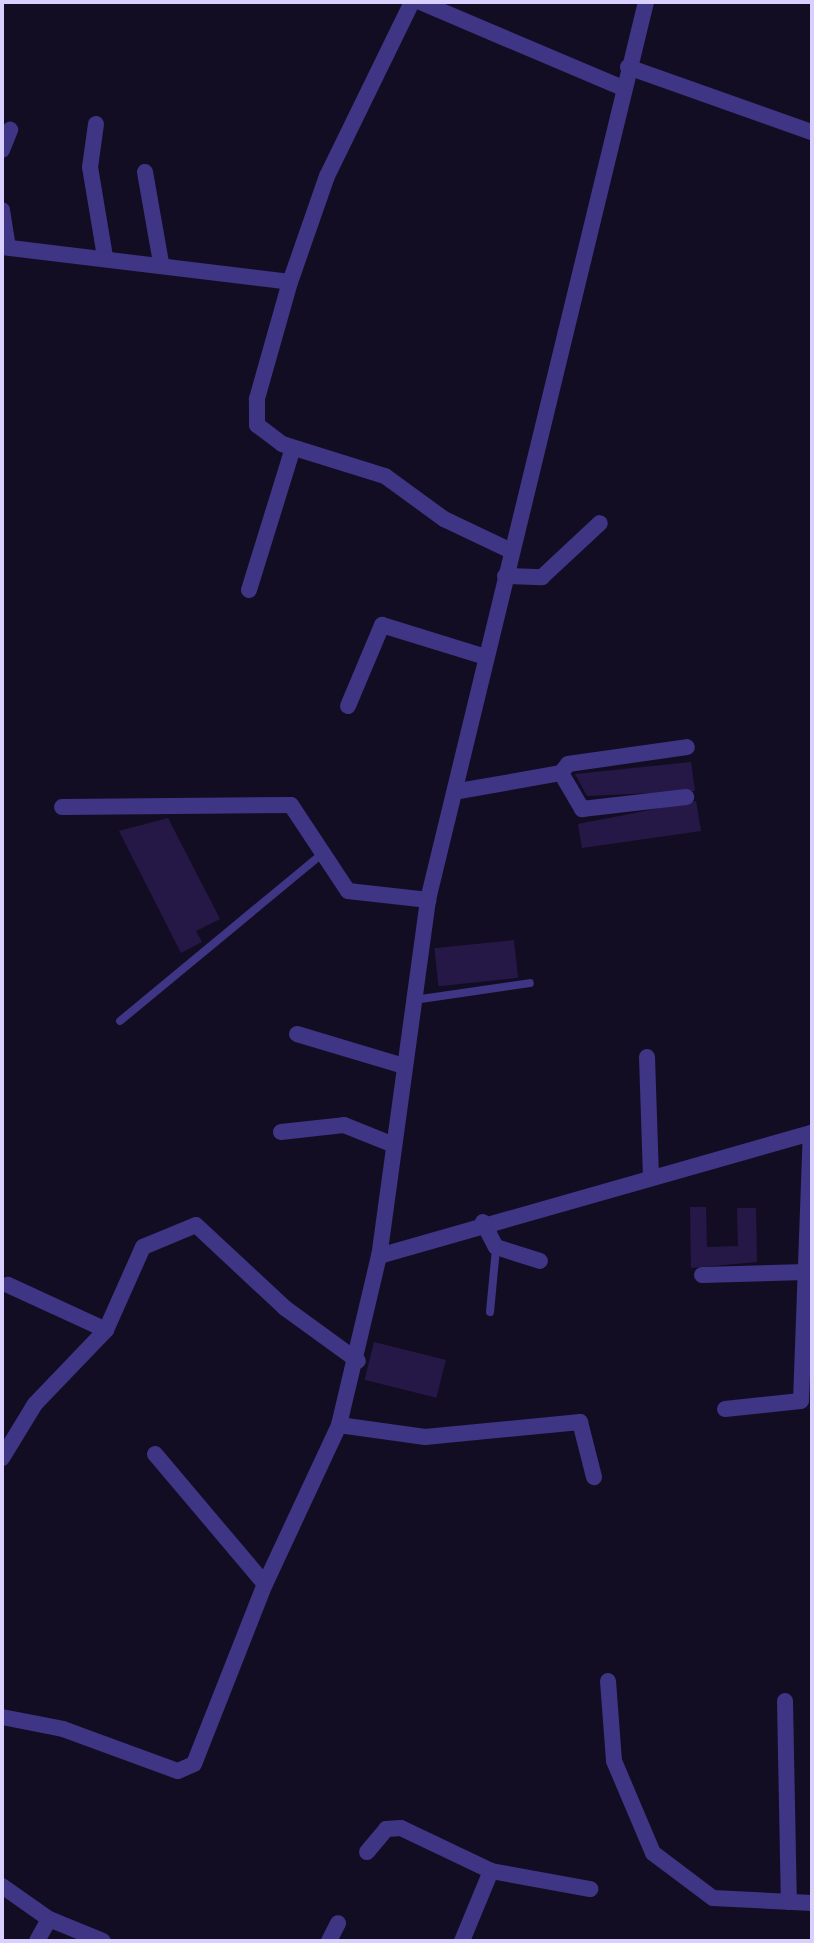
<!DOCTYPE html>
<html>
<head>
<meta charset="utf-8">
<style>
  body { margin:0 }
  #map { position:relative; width:814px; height:1943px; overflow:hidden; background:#130d24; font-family:"Noto Sans",sans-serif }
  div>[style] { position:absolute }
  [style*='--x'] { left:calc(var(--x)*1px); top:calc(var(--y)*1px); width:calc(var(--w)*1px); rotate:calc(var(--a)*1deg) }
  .building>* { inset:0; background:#251846; transform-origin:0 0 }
  .service>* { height:8px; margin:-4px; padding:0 4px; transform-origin:4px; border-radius:4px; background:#3f3585 }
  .minor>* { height:16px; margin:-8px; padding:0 8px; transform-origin:8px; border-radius:8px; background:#3f3585 }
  span { translate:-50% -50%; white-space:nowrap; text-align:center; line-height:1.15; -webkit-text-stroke:8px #130d24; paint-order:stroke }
  .frame { position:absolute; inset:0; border:4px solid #d9d0ff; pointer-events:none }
</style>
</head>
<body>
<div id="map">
  <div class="building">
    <div style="clip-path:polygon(691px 762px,695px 791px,587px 796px,575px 774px)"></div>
    <div style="clip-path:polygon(696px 801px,701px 831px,582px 848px,578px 824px)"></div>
    <div style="clip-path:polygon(168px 818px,220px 919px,196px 931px,202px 942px,181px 953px,119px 831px)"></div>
    <div style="left:514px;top:940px;width:38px;height:80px;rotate:84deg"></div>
    <div style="clip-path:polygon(690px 1207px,706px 1207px,707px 1247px,738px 1246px,737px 1208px,756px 1208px,757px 1262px,691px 1268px)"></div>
    <div style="left:374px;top:1342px;width:74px;height:39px;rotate:14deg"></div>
  </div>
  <div class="service">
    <div style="--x:414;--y:1000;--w:117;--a:-8.3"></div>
    <div style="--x:120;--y:1021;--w:264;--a:-39.6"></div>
    <div style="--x:490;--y:1312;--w:64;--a:-84.6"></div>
  </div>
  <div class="minor">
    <div style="--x:412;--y:2;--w:194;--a:116"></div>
    <div style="--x:327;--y:176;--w:112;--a:109.2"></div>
    <div style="--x:290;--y:282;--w:122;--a:105.8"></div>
    <div style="--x:257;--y:399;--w:26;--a:90"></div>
    <div style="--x:257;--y:425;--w:31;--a:37"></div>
    <div style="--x:282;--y:444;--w:108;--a:17.3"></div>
    <div style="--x:385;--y:476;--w:73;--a:36.1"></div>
    <div style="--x:444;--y:519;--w:74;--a:25.5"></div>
    <div style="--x:420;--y:2;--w:220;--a:23"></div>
    <div style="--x:646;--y:2;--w:924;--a:103.65"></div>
    <div style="--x:428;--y:900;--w:359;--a:97.8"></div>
    <div style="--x:379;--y:1256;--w:450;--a:-15.9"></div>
    <div style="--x:628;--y:67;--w:195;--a:19.5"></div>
    <div style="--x:96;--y:124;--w:43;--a:97.9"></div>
    <div style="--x:90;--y:167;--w:91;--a:80.5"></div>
    <div style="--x:2;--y:150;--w:22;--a:-68"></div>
    <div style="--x:145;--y:172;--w:92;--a:80"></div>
    <div style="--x:2;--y:210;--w:36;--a:81"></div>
    <div style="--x:2;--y:247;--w:290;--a:6.9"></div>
    <div style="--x:505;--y:576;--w:37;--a:2"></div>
    <div style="--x:542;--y:577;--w:79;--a:-43"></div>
    <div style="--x:249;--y:590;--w:149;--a:-72.8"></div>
    <div style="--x:348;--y:706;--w:88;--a:-67.2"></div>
    <div style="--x:382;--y:625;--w:109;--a:17.1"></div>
    <div style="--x:561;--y:773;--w:42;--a:59.7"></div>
    <div style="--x:582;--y:809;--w:105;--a:-6.6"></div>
    <div style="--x:459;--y:791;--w:104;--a:-10"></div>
    <div style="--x:561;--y:773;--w:11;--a:-52"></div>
    <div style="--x:568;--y:764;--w:120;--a:-8.1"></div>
    <div style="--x:62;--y:807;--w:229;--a:-0.5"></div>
    <div style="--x:291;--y:805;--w:103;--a:56.5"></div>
    <div style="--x:348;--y:891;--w:81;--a:6.4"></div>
    <div style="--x:297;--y:1034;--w:112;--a:16.7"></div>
    <div style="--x:647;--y:1057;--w:119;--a:88.1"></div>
    <div style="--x:281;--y:1132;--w:63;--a:-6.3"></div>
    <div style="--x:344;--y:1125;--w:54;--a:21.8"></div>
    <div style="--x:483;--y:1222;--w:28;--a:63"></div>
    <div style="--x:496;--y:1247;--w:46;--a:17.7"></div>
    <div style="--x:702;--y:1275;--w:104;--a:-1.7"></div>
    <div style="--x:106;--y:1330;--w:91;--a:-66"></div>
    <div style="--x:143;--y:1247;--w:57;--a:-22.5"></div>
    <div style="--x:196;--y:1225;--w:122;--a:43"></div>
    <div style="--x:285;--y:1308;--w:90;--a:36"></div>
    <div style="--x:725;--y:1409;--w:76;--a:-6"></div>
    <div style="--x:801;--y:1401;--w:268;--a:-87.9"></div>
    <div style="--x:339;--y:1425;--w:87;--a:7.9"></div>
    <div style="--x:425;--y:1437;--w:156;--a:-5.5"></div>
    <div style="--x:580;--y:1422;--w:57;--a:75.7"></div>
    <div style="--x:155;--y:1454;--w:170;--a:49.8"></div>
    <div style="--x:2;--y:1458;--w:63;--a:-58.6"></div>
    <div style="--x:35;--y:1404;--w:103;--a:-46.2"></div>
    <div style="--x:106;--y:1330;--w:108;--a:-155.3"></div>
    <div style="--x:608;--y:1681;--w:80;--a:85.7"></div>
    <div style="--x:614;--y:1761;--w:100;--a:67"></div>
    <div style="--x:653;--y:1853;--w:75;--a:36.9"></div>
    <div style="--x:713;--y:1898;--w:99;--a:2.9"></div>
    <div style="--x:785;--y:1701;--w:201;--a:88.9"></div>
    <div style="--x:2;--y:1717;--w:62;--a:11.1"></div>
    <div style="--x:63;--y:1729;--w:122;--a:20.1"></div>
    <div style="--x:178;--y:1771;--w:17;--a:-24"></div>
    <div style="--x:194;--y:1764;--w:193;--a:-68.5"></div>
    <div style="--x:265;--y:1584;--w:175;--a:-65"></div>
    <div style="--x:339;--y:1425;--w:174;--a:-76.7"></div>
    <div style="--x:367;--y:1852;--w:30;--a:-50"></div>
    <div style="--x:386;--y:1829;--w:15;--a:-4"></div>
    <div style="--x:401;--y:1828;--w:100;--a:25.5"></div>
    <div style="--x:2;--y:1886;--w:57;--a:35.1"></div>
    <div style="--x:49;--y:1919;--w:58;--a:22.2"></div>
    <div style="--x:37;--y:1941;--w:25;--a:-61"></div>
    <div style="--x:329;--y:1941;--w:20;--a:-63"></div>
    <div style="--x:462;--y:1941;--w:76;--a:-67.5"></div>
    <div style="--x:491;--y:1871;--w:101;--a:10.3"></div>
  </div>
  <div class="frame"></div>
</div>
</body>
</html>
